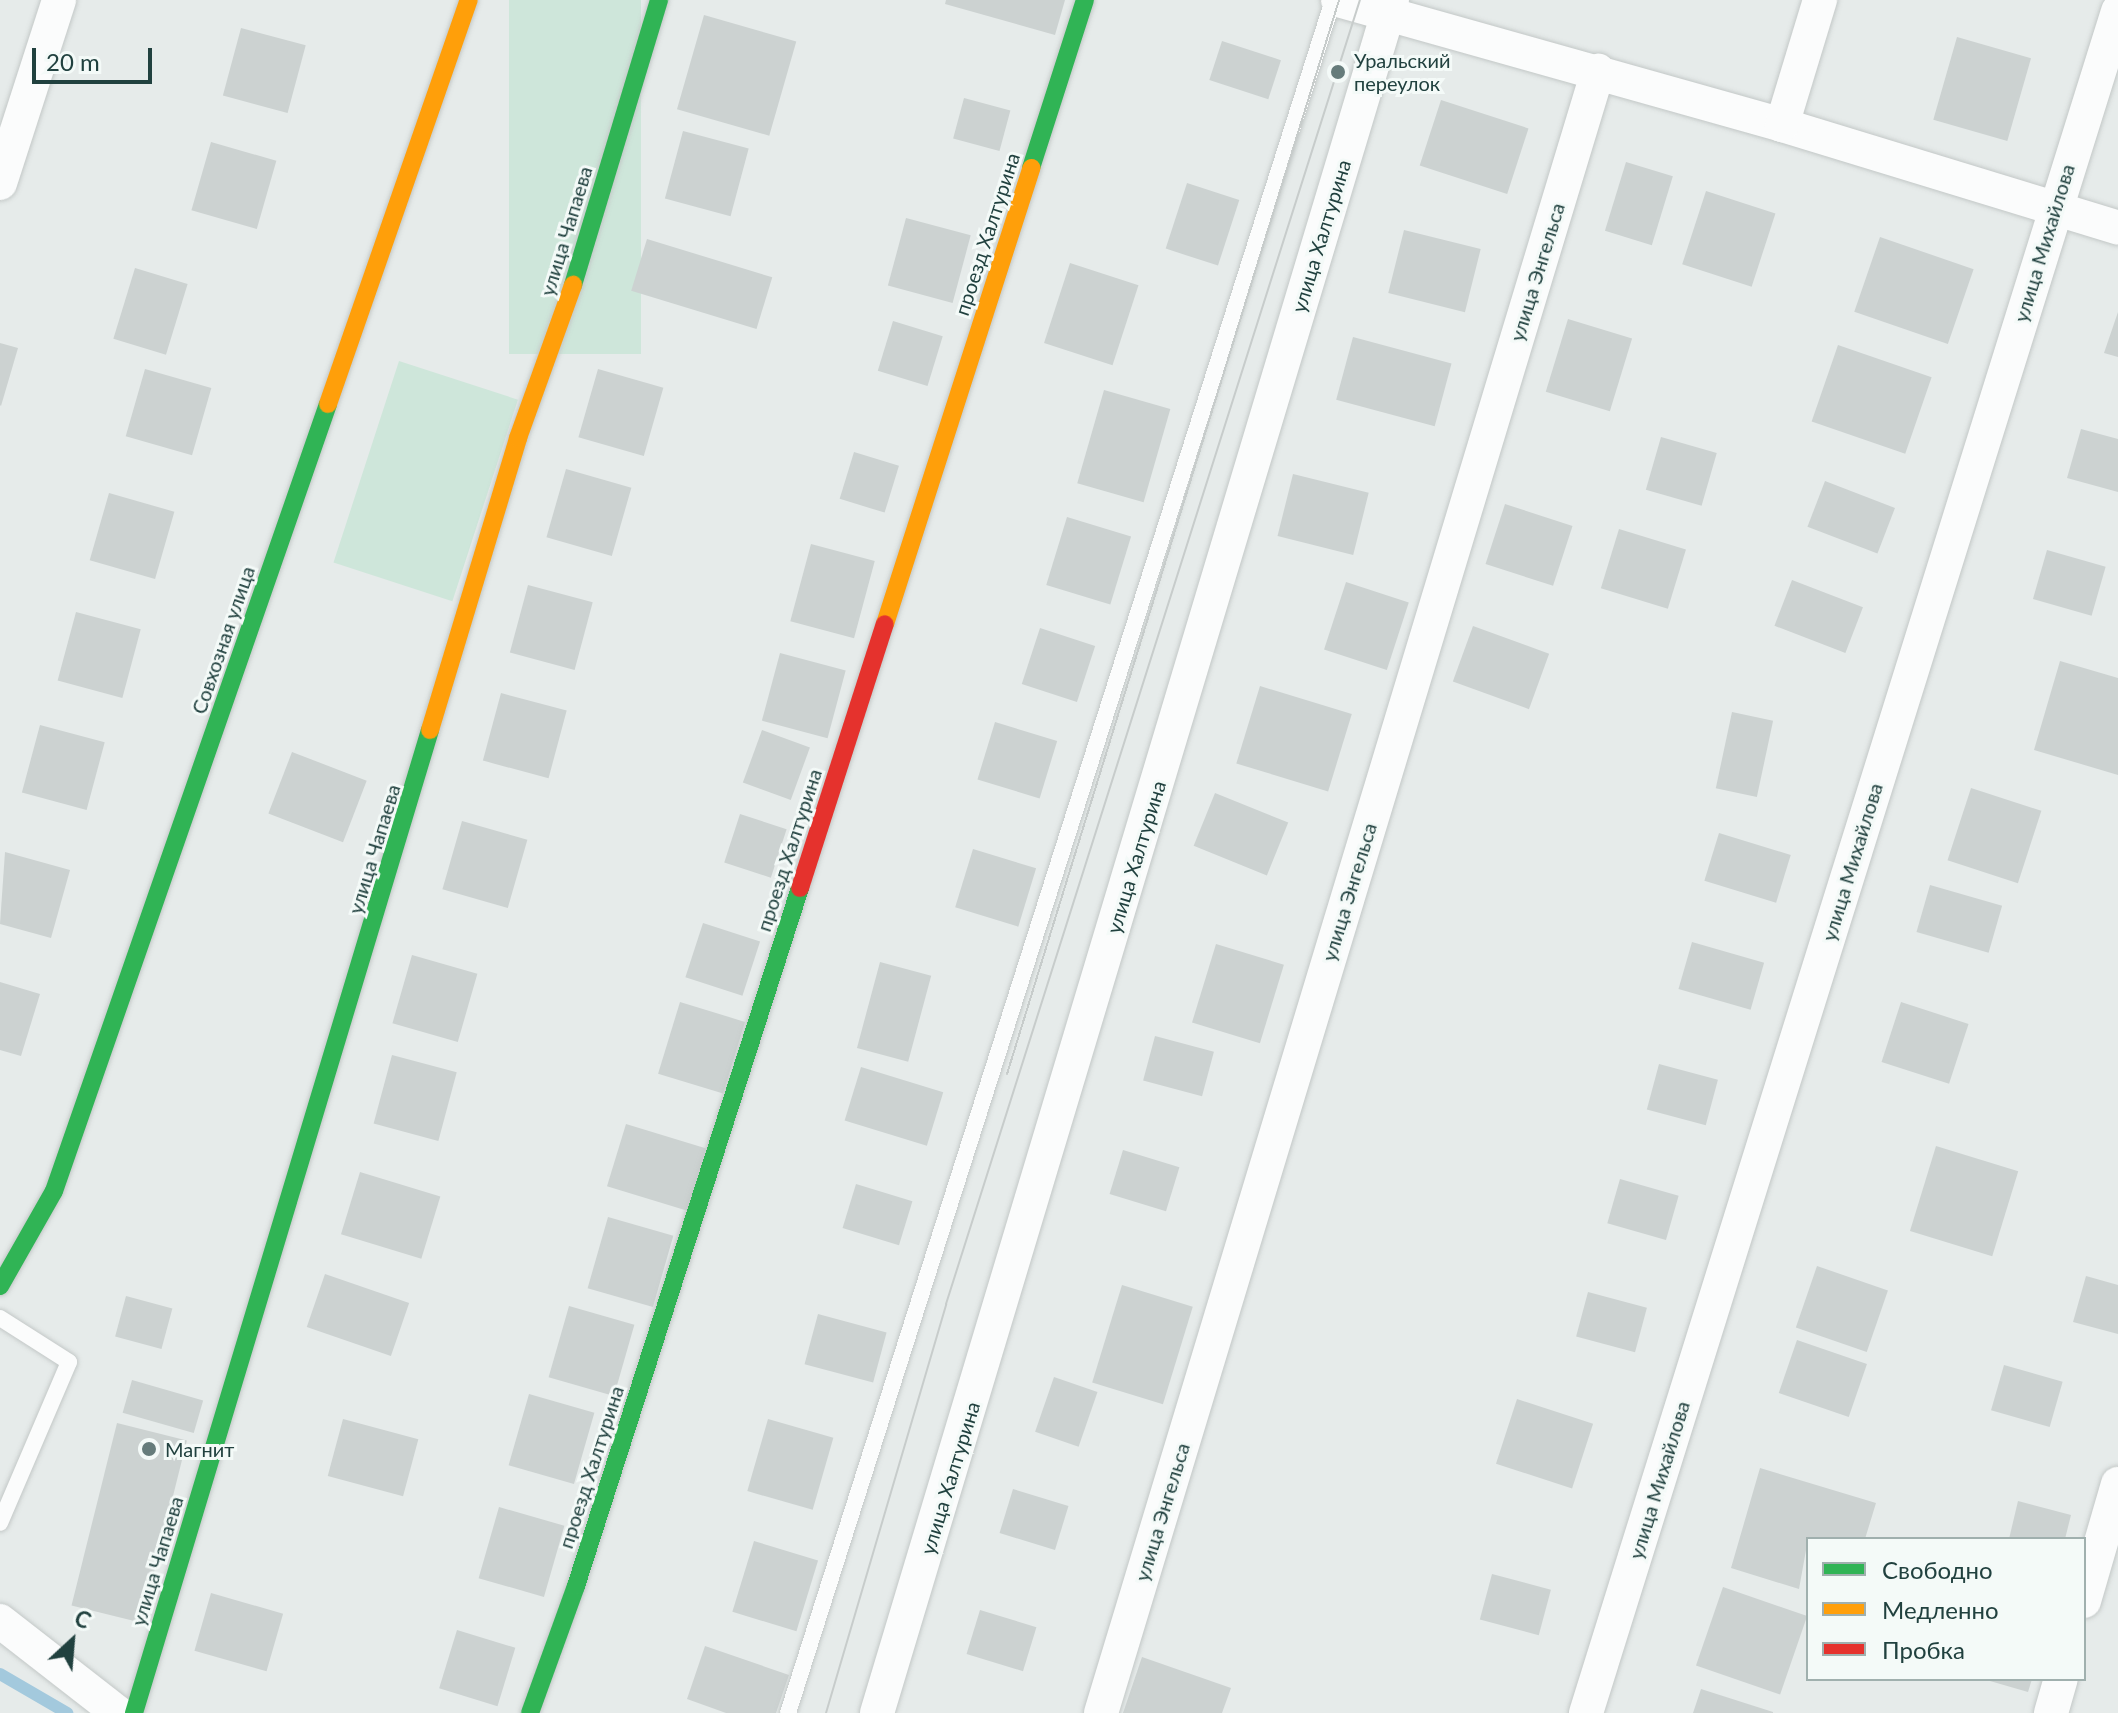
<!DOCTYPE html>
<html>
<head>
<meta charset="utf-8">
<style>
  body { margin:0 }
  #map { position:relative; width:2118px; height:1713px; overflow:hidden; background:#e6ebea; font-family:Lato,sans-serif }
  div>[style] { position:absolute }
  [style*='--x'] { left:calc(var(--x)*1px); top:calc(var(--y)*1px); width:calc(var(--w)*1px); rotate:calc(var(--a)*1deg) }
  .green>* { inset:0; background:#cee6da; transform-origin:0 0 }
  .stream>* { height:12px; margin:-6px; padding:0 6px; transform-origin:6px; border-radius:6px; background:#a3c9dd }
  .building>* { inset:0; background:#ccd2d1; transform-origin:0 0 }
  .roads { filter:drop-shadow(0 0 2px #c3c8c7) drop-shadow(0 0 2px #c3c8c7) }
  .lane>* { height:16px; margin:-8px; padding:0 8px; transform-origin:8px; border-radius:8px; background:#fbfcfc }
  .street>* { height:34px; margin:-17px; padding:0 17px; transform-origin:17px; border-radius:17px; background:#fbfcfc }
  .fast>* { height:18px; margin:-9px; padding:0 9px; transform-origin:9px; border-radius:9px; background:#30b455 }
  .slow>* { height:18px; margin:-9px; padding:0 9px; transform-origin:9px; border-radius:9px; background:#ff9f0a }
  .jam>* { height:18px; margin:-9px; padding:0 9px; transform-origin:9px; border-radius:9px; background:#e5322d }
  .tram>* { height:2px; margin:-1px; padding:0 1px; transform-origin:1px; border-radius:1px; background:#c7cccb }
  .dots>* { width:22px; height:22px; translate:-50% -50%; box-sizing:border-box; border:4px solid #f4faf8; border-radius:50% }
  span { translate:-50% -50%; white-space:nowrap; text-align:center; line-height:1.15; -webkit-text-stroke:6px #f4faf8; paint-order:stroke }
  .poi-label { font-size:20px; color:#21413f }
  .left { translate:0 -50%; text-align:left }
  .street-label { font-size:20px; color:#21413f }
  .legend { position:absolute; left:1806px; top:1537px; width:280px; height:144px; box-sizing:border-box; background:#f4faf8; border:2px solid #a0b0ae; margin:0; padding:10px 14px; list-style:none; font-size:24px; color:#21413f }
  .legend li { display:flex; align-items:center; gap:16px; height:40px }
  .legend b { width:40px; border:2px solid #a0b0ae }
  .north { position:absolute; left:32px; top:1601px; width:80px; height:80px; -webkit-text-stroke:6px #f4faf8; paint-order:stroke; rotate:26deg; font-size:22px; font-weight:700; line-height:32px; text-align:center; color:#21413f }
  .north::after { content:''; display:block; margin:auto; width:28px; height:36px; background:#21413f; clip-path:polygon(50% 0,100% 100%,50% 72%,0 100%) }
  .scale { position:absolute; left:32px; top:48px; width:120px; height:36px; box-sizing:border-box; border:4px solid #21413f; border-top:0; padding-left:10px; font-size:24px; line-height:28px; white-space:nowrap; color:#21413f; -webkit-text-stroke:6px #f4faf8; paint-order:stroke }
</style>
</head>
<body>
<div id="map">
  <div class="green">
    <div style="left:509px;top:0;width:132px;height:354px"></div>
    <div style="left:399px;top:361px;width:125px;height:212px;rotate:18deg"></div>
  </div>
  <div class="stream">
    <div style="--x:0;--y:1674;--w:78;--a:30.2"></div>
  </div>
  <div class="building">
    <div style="clip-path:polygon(946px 0,1065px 0,1055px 35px,945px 4px)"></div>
    <div style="left:704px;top:15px;width:96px;height:98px;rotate:16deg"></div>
    <div style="left:241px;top:28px;width:67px;height:70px;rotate:15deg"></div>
    <div style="left:1957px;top:37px;width:77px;height:86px;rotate:16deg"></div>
    <div style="left:1222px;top:41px;width:62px;height:41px;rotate:18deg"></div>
    <div style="left:964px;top:98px;width:48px;height:42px;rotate:15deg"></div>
    <div style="left:1441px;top:100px;width:92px;height:69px;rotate:18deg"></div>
    <div style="left:683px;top:131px;width:68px;height:70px;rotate:15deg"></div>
    <div style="left:211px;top:142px;width:68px;height:71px;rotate:16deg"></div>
    <div style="left:1626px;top:162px;width:49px;height:72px;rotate:17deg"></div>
    <div style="left:1187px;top:183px;width:55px;height:69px;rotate:18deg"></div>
    <div style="left:1706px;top:191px;width:73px;height:77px;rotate:18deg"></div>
    <div style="left:906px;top:218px;width:67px;height:70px;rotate:15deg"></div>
    <div style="left:1404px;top:230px;width:79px;height:65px;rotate:14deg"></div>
    <div style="left:1880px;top:237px;width:99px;height:79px;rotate:19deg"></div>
    <div style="left:647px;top:239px;width:131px;height:54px;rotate:17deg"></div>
    <div style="left:1070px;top:263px;width:72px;height:84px;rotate:18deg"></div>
    <div style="left:135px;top:268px;width:55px;height:74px;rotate:17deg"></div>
    <div style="clip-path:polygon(2118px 312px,2118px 357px,2104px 353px)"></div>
    <div style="left:1568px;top:319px;width:67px;height:76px;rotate:17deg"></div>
    <div style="left:893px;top:321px;width:52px;height:52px;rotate:17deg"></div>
    <div style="left:1353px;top:337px;width:102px;height:65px;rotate:15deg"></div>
    <div style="clip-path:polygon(0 343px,18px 348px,1px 406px,0 405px)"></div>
    <div style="left:1838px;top:345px;width:99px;height:81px;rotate:19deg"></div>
    <div style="left:145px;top:369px;width:69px;height:70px;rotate:16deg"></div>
    <div style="left:598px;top:369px;width:68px;height:71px;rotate:16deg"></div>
    <div style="left:1104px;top:390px;width:69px;height:97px;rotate:16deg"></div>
    <div style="clip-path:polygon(2081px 429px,2118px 439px,2118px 492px,2067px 478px)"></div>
    <div style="left:1661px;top:437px;width:58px;height:55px;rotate:16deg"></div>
    <div style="left:854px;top:452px;width:47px;height:49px;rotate:17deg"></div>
    <div style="left:566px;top:469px;width:68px;height:71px;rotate:16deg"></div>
    <div style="left:1293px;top:474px;width:78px;height:64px;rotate:14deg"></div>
    <div style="left:1825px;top:481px;width:75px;height:49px;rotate:21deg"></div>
    <div style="left:109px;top:493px;width:68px;height:70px;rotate:16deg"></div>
    <div style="left:1505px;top:504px;width:71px;height:63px;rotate:18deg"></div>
    <div style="left:1067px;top:517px;width:67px;height:71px;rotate:17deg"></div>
    <div style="left:1619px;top:529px;width:70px;height:62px;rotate:17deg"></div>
    <div style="left:811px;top:544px;width:66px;height:80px;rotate:15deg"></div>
    <div style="left:2047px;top:550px;width:61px;height:51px;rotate:16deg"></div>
    <div style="left:1792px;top:580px;width:76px;height:49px;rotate:21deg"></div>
    <div style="left:1346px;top:582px;width:66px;height:71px;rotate:18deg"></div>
    <div style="left:528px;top:585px;width:67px;height:70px;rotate:15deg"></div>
    <div style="left:76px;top:612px;width:67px;height:71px;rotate:15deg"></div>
    <div style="left:1473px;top:626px;width:81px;height:59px;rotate:20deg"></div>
    <div style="left:1040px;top:628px;width:58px;height:59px;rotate:18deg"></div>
    <div style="left:780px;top:653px;width:68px;height:70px;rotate:15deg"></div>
    <div style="clip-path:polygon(2060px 661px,2118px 678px,2118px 775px,2034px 750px)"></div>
    <div style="left:1260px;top:686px;width:96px;height:81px;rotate:17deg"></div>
    <div style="left:501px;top:693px;width:68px;height:70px;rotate:15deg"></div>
    <div style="left:1732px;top:712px;width:42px;height:78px;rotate:12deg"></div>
    <div style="left:995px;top:722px;width:65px;height:60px;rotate:17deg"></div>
    <div style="left:40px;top:725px;width:67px;height:70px;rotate:15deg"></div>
    <div style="left:762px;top:730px;width:51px;height:56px;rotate:20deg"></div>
    <div style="left:292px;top:752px;width:80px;height:66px;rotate:21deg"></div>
    <div style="left:1971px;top:788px;width:74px;height:76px;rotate:18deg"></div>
    <div style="left:1215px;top:793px;width:79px;height:57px;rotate:22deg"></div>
    <div style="left:740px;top:814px;width:49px;height:51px;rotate:18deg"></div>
    <div style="left:462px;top:821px;width:68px;height:71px;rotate:16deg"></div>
    <div style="left:1719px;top:833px;width:75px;height:50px;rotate:17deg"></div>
    <div style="left:973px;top:849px;width:66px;height:61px;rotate:17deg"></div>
    <div style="clip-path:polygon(5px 852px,70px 870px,51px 938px,0 924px)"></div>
    <div style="left:1930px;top:885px;width:75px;height:49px;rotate:16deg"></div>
    <div style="left:703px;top:923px;width:60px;height:57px;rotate:18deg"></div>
    <div style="left:1692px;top:942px;width:75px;height:49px;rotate:16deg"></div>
    <div style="left:1216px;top:944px;width:71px;height:82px;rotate:17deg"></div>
    <div style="left:412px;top:955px;width:68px;height:71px;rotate:16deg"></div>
    <div style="left:880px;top:962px;width:53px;height:89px;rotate:15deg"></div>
    <div style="clip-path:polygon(0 982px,40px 994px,21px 1056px,0 1050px)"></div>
    <div style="left:680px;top:1002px;width:68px;height:75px;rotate:17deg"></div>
    <div style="left:1901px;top:1002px;width:71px;height:63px;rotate:18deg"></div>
    <div style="left:1155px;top:1036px;width:61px;height:46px;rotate:15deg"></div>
    <div style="left:392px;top:1055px;width:67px;height:71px;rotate:15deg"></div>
    <div style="left:1659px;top:1064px;width:61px;height:47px;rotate:15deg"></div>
    <div style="left:861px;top:1067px;width:86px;height:56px;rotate:17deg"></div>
    <div style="left:626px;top:1124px;width:84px;height:65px;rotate:17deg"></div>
    <div style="left:1936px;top:1146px;width:86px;height:89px;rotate:17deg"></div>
    <div style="left:1123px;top:1150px;width:59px;height:46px;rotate:17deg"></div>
    <div style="left:360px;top:1172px;width:84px;height:65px;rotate:17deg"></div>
    <div style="left:1620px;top:1179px;width:61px;height:46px;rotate:16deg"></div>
    <div style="left:856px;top:1184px;width:59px;height:46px;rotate:17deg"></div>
    <div style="left:608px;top:1217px;width:68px;height:74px;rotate:16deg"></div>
    <div style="left:1817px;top:1266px;width:75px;height:65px;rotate:19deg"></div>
    <div style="left:325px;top:1274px;width:89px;height:56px;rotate:19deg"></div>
    <div style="clip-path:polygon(2086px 1276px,2118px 1285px,2118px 1334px,2073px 1322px)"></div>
    <div style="left:1122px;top:1285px;width:74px;height:102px;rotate:17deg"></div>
    <div style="left:1588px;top:1292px;width:61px;height:46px;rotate:15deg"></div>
    <div style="left:126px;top:1296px;width:48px;height:42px;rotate:15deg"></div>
    <div style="left:569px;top:1306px;width:68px;height:74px;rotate:16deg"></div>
    <div style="left:818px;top:1314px;width:71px;height:52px;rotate:15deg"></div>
    <div style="left:1797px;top:1340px;width:74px;height:56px;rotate:19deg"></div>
    <div style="left:2004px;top:1365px;width:61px;height:47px;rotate:16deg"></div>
    <div style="left:1054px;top:1377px;width:46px;height:58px;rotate:19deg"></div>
    <div style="left:132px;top:1380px;width:74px;height:34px;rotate:16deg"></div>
    <div style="left:529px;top:1394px;width:68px;height:74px;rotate:16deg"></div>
    <div style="left:1517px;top:1399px;width:80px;height:68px;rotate:18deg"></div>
    <div style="left:343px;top:1419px;width:78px;height:59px;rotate:15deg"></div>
    <div style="left:768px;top:1419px;width:68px;height:75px;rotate:16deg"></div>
    <div style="left:117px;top:1423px;width:72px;height:188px;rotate:14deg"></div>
    <div style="clip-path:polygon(1760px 1468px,1876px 1503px,1865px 1539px,1808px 1539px,1799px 1589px,1731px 1568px)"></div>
    <div style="left:1013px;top:1489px;width:58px;height:46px;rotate:17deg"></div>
    <div style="clip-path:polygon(2018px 1501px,2071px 1515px,2065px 1539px,2009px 1539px)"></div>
    <div style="left:499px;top:1507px;width:68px;height:74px;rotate:16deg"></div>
    <div style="left:754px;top:1541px;width:67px;height:74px;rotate:17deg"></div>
    <div style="left:1492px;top:1574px;width:61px;height:47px;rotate:15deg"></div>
    <div style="left:1723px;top:1587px;width:89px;height:83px;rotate:19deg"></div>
    <div style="left:211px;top:1593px;width:75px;height:60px;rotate:16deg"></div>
    <div style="left:980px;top:1610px;width:59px;height:46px;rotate:17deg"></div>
    <div style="left:457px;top:1630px;width:61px;height:61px;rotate:17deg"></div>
    <div style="clip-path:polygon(705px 1646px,789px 1675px,776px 1713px,726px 1713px,687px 1699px)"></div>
    <div style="clip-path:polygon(1142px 1657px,1231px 1688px,1222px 1713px,1123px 1713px)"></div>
    <div style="clip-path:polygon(1983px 1679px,2032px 1679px,2028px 1692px)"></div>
    <div style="clip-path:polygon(1701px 1689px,1773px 1712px,1773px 1713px,1693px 1713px)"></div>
  </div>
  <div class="roads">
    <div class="lane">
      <div style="--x:0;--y:1318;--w:82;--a:32.5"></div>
      <div style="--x:69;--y:1362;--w:175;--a:113.2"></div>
      <div style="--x:788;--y:1713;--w:1798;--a:-72.35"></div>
    </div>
    <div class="street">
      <div style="--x:1338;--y:0;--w:461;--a:15.7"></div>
      <div style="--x:1782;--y:125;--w:351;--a:17"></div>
      <div style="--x:1782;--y:125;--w:131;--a:-73.1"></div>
      <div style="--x:0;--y:183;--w:192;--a:-72.1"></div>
      <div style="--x:2084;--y:1601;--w:122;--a:-73.8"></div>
      <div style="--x:0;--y:1621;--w:150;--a:37.9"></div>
      <div style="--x:877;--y:1713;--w:1789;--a:-73.27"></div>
      <div style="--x:1101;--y:1713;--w:1716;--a:-73.16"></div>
      <div style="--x:1586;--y:1713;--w:1783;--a:-72.64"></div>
      <div style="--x:2051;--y:1713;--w:35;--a:-74"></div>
    </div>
    <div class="fast">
      <div style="--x:1031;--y:168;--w:176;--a:-72.2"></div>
      <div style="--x:573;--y:285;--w:298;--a:-73.2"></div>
      <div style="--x:0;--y:1286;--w:109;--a:-60.4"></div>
      <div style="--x:54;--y:1191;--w:833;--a:-70.8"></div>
      <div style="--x:134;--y:1713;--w:1027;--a:-73.24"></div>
      <div style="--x:530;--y:1713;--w:135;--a:-70.1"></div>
      <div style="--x:576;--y:1586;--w:733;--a:-72.21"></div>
    </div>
    <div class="slow">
      <div style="--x:328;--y:404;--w:428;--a:-70.8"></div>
      <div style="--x:885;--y:624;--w:479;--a:-72.2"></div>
      <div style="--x:430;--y:730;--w:305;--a:-73.2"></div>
      <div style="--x:518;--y:438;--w:163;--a:-70.2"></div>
    </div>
    <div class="jam">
      <div style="--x:800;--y:888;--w:277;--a:-72.2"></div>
    </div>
  </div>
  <div class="tram">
    <div style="--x:1007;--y:1074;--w:1124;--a:-72.82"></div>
    <div style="--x:826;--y:1713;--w:426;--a:-73.6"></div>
    <div style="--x:946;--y:1304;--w:1368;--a:-72.39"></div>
  </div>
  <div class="dots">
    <div style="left:1338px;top:72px;background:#667c7b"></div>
    <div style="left:149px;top:1449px;background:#667c7b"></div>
  </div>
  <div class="poi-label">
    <span class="left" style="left:1354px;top:72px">Уральский<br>переулок</span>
    <span class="left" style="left:165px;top:1449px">Магнит</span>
  </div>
  <div class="street-label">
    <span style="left:566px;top:231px;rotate:-73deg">улица Чапаева</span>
    <span style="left:987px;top:234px;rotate:-72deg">проезд Халтурина</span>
    <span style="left:1321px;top:236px;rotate:-73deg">улица Халтурина</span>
    <span style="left:2044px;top:243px;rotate:-73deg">улица Михайлова</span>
    <span style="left:1537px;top:272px;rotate:-73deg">улица Энгельса</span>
    <span style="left:223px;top:640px;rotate:-71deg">Совхозная улица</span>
    <span style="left:374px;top:849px;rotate:-73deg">улица Чапаева</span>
    <span style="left:789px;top:850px;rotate:-72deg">проезд Халтурина</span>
    <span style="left:1136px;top:857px;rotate:-73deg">улица Халтурина</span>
    <span style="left:1852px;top:862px;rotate:-73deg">улица Михайлова</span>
    <span style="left:1349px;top:892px;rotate:-73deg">улица Энгельса</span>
    <span style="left:591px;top:1467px;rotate:-72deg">проезд Халтурина</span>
    <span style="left:950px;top:1478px;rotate:-73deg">улица Халтурина</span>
    <span style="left:1659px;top:1480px;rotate:-73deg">улица Михайлова</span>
    <span style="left:1162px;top:1512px;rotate:-73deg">улица Энгельса</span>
    <span style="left:157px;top:1561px;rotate:-73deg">улица Чапаева</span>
  </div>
  <ul class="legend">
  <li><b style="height:10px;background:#30b455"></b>Свободно</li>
  <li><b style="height:10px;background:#ff9f0a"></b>Медленно</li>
  <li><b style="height:10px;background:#e5322d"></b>Пробка</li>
  </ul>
  <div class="north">С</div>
  <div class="scale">20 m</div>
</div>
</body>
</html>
